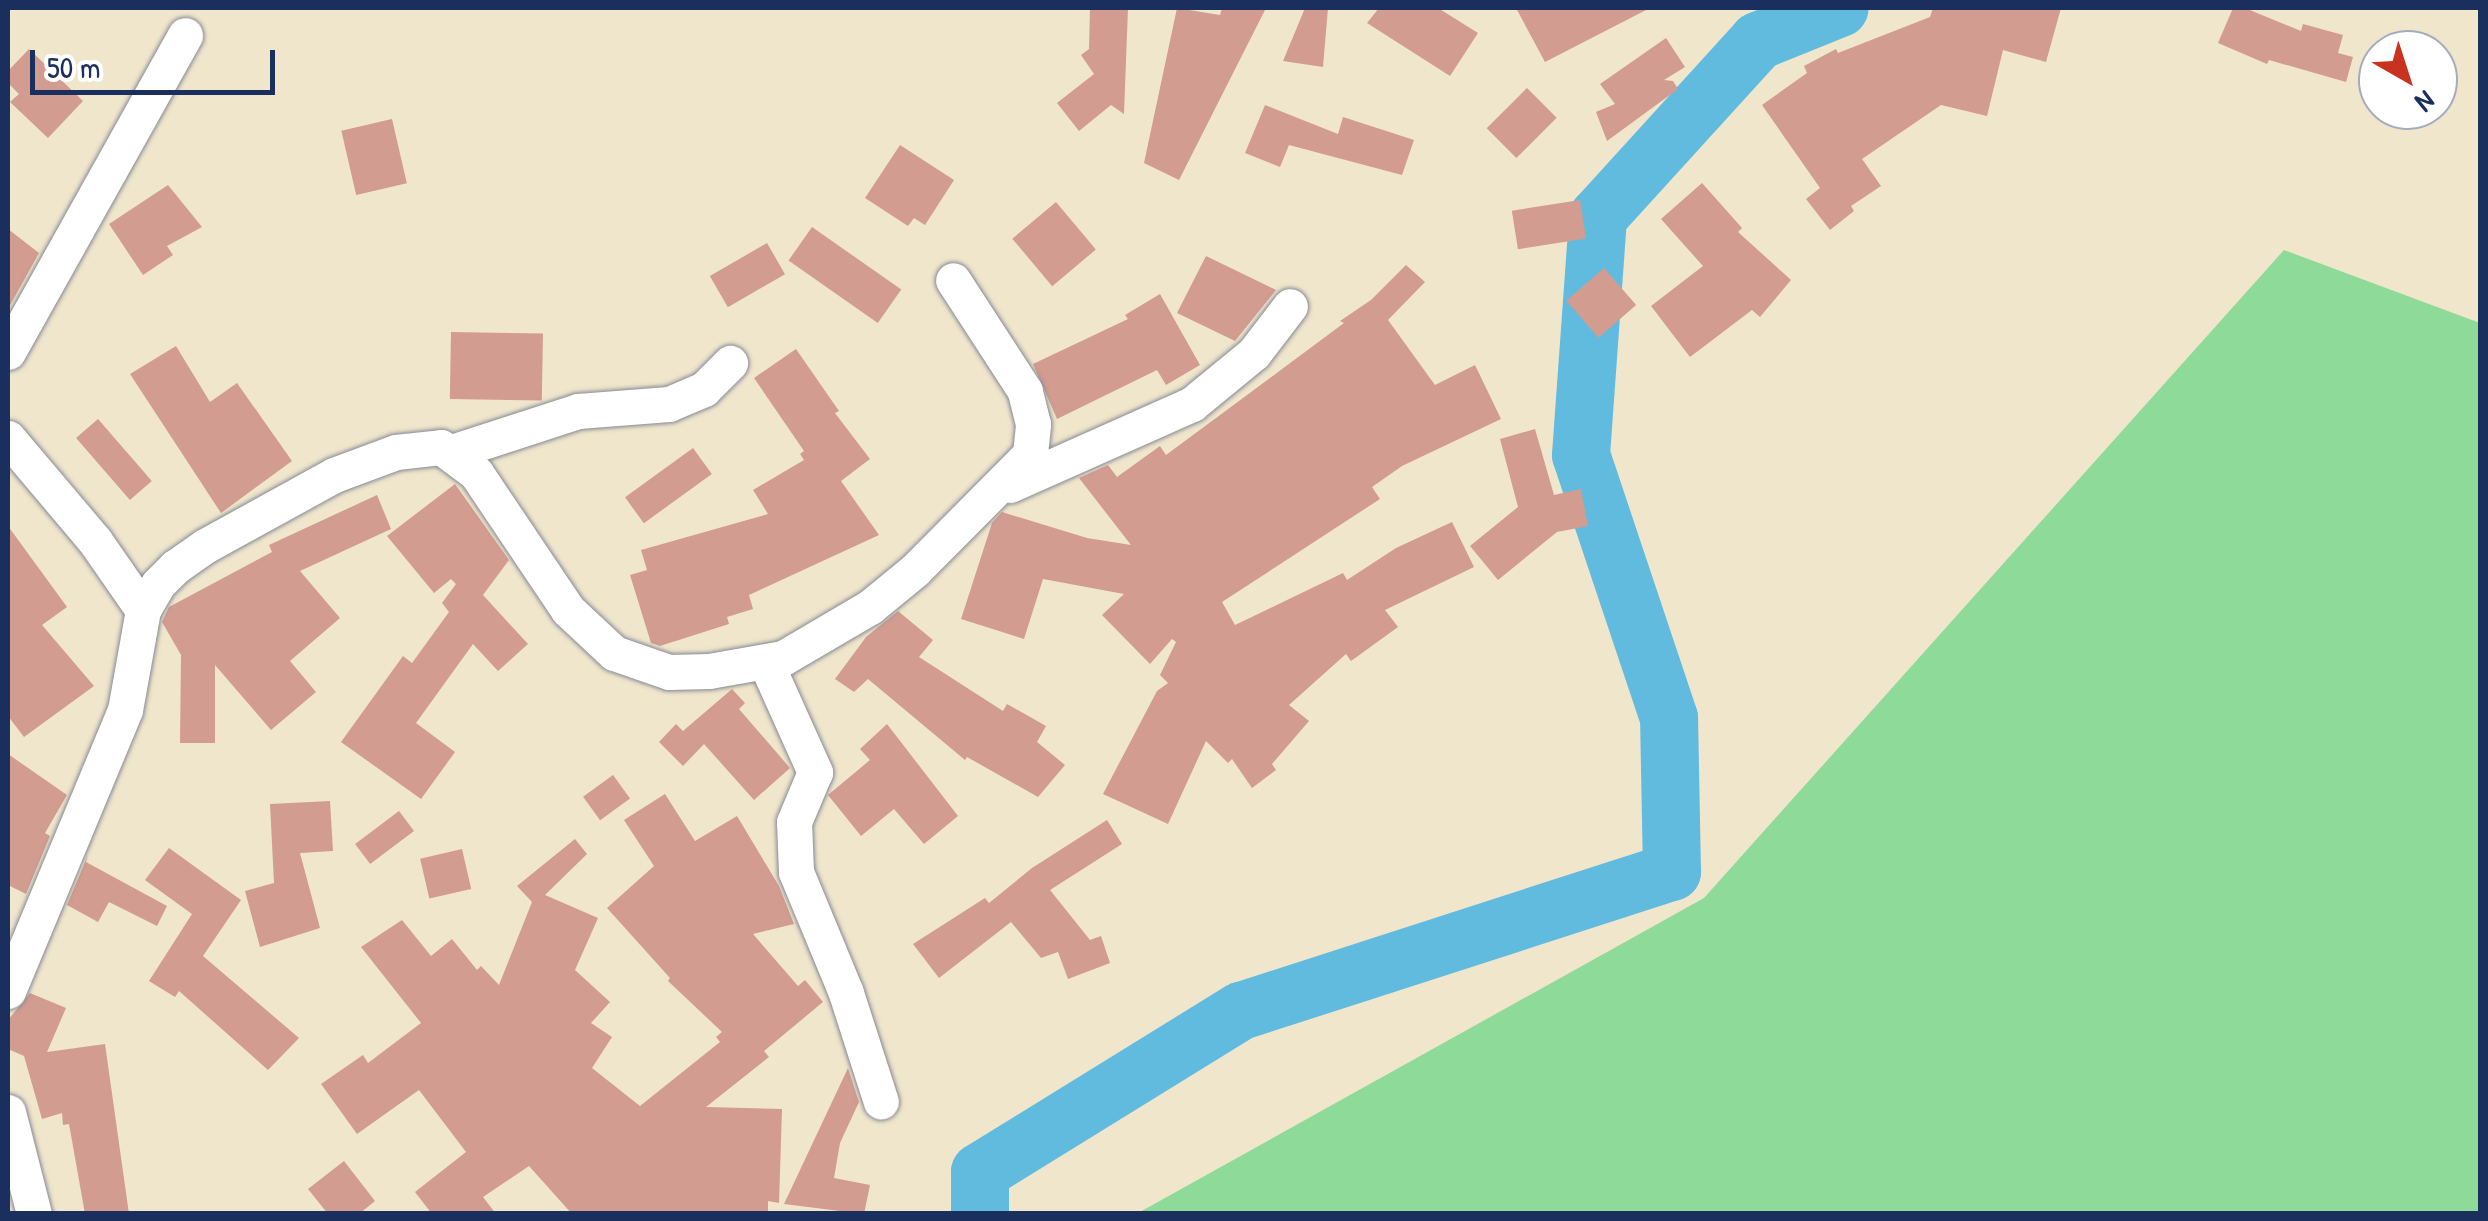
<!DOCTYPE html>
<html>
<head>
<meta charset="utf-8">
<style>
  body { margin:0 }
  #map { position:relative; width:2488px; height:1221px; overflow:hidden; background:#f0e6cc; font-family:"Patrick Hand",sans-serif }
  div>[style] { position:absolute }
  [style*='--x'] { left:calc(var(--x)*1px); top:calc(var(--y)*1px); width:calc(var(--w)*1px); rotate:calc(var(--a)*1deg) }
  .green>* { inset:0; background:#8edb99 }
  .river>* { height:58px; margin:-29px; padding:0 29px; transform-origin:29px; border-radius:29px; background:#61bbdf }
  .building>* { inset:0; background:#d29c90; transform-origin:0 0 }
  .roads { filter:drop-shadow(0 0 2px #868a95) drop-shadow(0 0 2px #868a95) }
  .street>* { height:35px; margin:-17.5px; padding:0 17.5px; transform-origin:17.5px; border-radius:17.5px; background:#fff }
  span { translate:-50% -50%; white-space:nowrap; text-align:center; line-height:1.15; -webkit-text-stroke:10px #fff; paint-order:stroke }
  .frame { position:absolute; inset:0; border:10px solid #1b2f5e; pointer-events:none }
  .north { position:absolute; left:2358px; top:30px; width:100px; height:100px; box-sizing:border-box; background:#fff; border:2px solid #a4acbf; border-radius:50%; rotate:141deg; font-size:28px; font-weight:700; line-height:40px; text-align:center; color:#1b2f5e }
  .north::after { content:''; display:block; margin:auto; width:35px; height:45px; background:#c8321e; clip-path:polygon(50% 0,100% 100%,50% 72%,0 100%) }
  .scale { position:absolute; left:30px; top:50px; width:245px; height:45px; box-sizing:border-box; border:5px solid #1b2f5e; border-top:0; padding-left:12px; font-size:30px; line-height:35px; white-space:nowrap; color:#1b2f5e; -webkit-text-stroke:8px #fff; paint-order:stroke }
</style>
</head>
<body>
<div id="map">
  <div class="green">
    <div style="clip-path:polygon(2284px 250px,2480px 323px,2480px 1213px,1138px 1213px,1704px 898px)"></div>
  </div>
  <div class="river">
    <div style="--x:980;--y:1214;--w:42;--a:-90"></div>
    <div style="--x:980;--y:1172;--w:307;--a:-31.7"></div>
    <div style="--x:1241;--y:1011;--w:453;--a:-17.9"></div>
    <div style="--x:1672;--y:872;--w:154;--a:-91.1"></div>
    <div style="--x:1669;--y:718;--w:277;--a:-108.5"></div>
    <div style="--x:1581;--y:455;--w:239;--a:-85.9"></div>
    <div style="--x:1598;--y:217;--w:238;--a:-47.7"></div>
    <div style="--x:1758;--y:41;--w:88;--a:-21.9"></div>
  </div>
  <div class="building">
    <div style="clip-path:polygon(1090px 8px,1128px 8px,1124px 114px,1111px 105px,1079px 131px,1057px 103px,1094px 74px,1081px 55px,1089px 49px)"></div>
    <div style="clip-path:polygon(1177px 8px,1220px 15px,1222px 8px,1266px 8px,1179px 180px,1144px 163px)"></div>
    <div style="clip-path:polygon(1305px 8px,1328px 8px,1323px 67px,1283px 61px)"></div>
    <div style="clip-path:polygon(1379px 8px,1438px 8px,1478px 33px,1450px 76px,1367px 23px)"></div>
    <div style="clip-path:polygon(1516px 8px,1650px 8px,1545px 62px)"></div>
    <div style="clip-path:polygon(1933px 8px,2061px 8px,2046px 62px,2003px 50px,1987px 116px,1941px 105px,1862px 159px,1881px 186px,1851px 206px,1854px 211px,1830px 230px,1806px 199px,1820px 188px,1762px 105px,1807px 73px,1804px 66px,1836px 49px,1838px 53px,1930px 17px)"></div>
    <div style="clip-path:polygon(2233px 8px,2245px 8px,2301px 31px,2303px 24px,2343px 35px,2338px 53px,2353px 57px,2346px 82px,2269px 60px,2267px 64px,2218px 43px)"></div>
    <div style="clip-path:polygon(1666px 38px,1685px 67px,1664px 80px,1673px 81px,1678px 89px,1607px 141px,1596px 112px,1615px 104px,1600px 84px)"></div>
    <div style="clip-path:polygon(29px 49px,83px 101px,48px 138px,10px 102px,19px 94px,8px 83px,8px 71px)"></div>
    <div style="left:1527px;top:88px;width:42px;height:57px;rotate:45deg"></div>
    <div style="clip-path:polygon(1265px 105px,1338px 134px,1343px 117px,1414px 140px,1402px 175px,1289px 145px,1280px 167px,1245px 153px)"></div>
    <div style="left:392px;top:119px;width:66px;height:52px;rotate:77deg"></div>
    <div style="clip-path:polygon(900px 145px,954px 180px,925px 225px,914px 218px,908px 226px,865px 198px)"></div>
    <div style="clip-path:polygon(1702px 183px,1742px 228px,1738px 232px,1791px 280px,1760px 317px,1752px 310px,1690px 357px,1651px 306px,1703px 266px,1661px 219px)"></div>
    <div style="clip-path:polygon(168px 185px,202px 227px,167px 246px,173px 255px,143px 275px,109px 224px)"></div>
    <div style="left:1580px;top:200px;width:39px;height:69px;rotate:81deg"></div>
    <div style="left:1056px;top:202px;width:62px;height:57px;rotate:50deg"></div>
    <div style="left:812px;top:227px;width:109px;height:41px;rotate:35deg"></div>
    <div style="clip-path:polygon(8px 229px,39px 253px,8px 309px)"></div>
    <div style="left:767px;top:243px;width:36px;height:66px;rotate:60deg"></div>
    <div style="clip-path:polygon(1206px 256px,1276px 290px,1235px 341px,1177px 313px)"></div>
    <div style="clip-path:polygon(1406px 265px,1425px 282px,1388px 320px,1435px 385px,1475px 365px,1501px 419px,1402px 466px,1372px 487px,1380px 499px,1222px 602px,1235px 625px,1343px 573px,1347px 580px,1396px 548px,1452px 522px,1474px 567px,1385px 610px,1398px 627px,1351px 661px,1346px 654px,1289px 705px,1309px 721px,1272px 764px,1276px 770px,1252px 788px,1232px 759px,1228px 763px,1206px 741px,1168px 824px,1103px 794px,1157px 691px,1168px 683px,1160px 675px,1176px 642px,1172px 639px,1150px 664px,1102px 615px,1124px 594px,1043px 579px,1024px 639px,961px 619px,992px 523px,1002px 512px,1087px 538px,1131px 545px,1079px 478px,1108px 465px,1117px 477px,1160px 446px,1166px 455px,1344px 323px,1340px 321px,1371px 300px)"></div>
    <div style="left:1604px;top:268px;width:49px;height:50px;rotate:49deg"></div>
    <div style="clip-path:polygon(1160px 294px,1200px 365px,1166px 385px,1157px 370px,1057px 419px,1033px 364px,1128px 319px,1125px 315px)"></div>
    <div style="left:451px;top:332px;width:92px;height:67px;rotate:1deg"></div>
    <div style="clip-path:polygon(176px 346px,210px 402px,237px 383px,292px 461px,221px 513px,130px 374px)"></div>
    <div style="clip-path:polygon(796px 349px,839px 411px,835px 413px,870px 459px,841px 481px,879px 535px,749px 595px,753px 609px,727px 617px,729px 624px,660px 646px,651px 643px,630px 575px,647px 570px,641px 550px,768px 514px,753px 490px,804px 460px,800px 454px,804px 451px,754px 378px)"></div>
    <div style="left:98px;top:419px;width:82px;height:29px;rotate:49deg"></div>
    <div style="clip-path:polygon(1535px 429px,1554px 495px,1581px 489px,1588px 526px,1557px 532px,1498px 580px,1470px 546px,1518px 507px,1500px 439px)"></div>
    <div style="left:693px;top:448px;width:32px;height:84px;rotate:54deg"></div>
    <div style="clip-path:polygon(455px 484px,509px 560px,483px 595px,528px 644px,498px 671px,473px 644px,416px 723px,455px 752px,421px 799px,341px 742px,403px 656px,412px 663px,449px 612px,442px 603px,456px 584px,451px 579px,434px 593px,387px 536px)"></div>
    <div style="clip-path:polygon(377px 495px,391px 529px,300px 571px,340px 618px,290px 661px,316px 692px,271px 730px,215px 665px,215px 743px,180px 743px,181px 655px,162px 622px,169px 607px,272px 552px,269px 545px)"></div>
    <div style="clip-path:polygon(8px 526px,67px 607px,42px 625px,94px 686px,24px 737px,8px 716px)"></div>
    <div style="clip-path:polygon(898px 611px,933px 640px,919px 657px,1003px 711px,1007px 704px,1046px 726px,1037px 742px,1065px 765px,1038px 797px,967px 757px,965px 760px,868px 679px,854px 692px,835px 679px,866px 637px)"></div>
    <div style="clip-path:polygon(732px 689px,745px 703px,739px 709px,790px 768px,754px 800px,704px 744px,683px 766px,659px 742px,676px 724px,683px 731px)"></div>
    <div style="clip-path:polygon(887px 724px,958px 816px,924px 844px,894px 809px,861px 836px,828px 795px,870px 760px,860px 749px)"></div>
    <div style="clip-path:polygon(8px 754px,67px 795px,45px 833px,50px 836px,26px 894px,8px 885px)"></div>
    <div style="left:613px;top:775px;width:29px;height:37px;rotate:54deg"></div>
    <div style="clip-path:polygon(665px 794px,695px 841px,737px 816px,779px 886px,794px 924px,753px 934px,798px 986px,805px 980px,823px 1002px,764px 1051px,769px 1057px,706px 1107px,782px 1109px,779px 1203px,768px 1201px,768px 1214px,572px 1214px,529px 1166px,483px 1197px,496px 1214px,432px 1214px,415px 1192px,466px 1152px,419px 1090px,357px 1134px,321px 1084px,363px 1055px,368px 1063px,421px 1023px,361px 947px,402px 920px,431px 956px,452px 939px,477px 970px,481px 966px,499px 985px,532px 902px,517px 886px,575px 839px,587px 854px,545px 895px,598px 918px,575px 970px,610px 1002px,591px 1023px,612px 1037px,592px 1068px,640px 1106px,720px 1042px,716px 1037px,722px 1032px,668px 981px,670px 978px,607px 908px,654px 866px,624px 820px)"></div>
    <div style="clip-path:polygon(330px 801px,333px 851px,300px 853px,320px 928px,260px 947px,245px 891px,274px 883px,270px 804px)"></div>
    <div style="left:399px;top:811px;width:25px;height:55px;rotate:53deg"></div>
    <div style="clip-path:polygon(1107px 820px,1122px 844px,1050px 890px,1090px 940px,1101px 936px,1110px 963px,1068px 979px,1058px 952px,1041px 958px,1011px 922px,939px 978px,913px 944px,985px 898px,989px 903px,1032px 868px)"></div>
    <div style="clip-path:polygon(169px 848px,241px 900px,203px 956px,299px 1038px,268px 1070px,179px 991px,175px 997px,149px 981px,192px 914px,145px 880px)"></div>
    <div style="left:462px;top:849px;width:41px;height:43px;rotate:77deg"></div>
    <div style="clip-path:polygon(88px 855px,86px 862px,167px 906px,157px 926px,109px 902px,98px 922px,67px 905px)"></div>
    <div style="clip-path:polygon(30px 993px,66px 1008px,47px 1052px,105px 1044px,129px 1214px,85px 1214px,69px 1124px,63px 1125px,62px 1113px,42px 1119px,24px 1056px,8px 1049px,8px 1020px)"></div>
    <div style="clip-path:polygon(848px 1068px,859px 1102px,840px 1143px,834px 1178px,870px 1185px,864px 1214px,784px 1204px)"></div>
    <div style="clip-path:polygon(344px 1161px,375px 1201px,359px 1214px,328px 1214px,308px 1189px)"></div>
  </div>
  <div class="roads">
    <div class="street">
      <div style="--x:8;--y:352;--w:363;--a:-60.8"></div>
      <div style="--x:8;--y:438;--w:135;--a:49.8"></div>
      <div style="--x:95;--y:541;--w:84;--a:55.2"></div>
      <div style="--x:452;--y:452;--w:133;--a:-18"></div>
      <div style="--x:578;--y:411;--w:91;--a:-4.4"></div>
      <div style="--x:669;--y:404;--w:38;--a:-23"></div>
      <div style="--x:704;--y:389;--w:37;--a:-45"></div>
      <div style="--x:1010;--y:485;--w:199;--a:-24"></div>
      <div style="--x:1192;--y:404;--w:80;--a:-39.4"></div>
      <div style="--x:1254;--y:353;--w:59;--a:-52.5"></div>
      <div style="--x:766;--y:663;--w:120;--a:65.8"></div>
      <div style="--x:815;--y:772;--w:54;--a:112.8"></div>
      <div style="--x:794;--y:822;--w:50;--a:87.7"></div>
      <div style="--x:796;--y:872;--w:131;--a:67.5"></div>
      <div style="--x:846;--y:993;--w:114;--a:72.2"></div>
      <div style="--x:8;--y:991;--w:304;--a:-67.4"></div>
      <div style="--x:125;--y:710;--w:102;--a:-79.8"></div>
      <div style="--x:143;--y:610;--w:30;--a:-60"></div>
      <div style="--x:158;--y:584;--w:24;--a:-45"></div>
      <div style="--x:175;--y:567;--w:37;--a:-35"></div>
      <div style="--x:205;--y:546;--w:147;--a:-28.8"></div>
      <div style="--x:334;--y:475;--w:66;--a:-20.4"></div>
      <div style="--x:396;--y:452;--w:45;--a:-6.3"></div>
      <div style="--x:441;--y:447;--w:44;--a:36.6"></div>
      <div style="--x:476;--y:473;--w:165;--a:56.1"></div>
      <div style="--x:568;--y:610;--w:63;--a:43.1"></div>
      <div style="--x:614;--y:653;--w:58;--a:19.1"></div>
      <div style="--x:669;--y:672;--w:40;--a:-1.4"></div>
      <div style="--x:709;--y:671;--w:75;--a:-10"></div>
      <div style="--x:783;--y:658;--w:101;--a:-30.4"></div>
      <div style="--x:870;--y:607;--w:58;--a:-39.4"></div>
      <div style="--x:915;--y:570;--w:163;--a:-45.2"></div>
      <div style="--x:1030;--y:454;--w:30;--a:-84"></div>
      <div style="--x:1033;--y:424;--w:34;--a:-104"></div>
      <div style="--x:1025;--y:391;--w:132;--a:-123"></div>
      <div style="--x:8;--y:1112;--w:105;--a:75.7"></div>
    </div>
  </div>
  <div class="frame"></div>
  <div class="north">N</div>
  <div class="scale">50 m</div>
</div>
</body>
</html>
